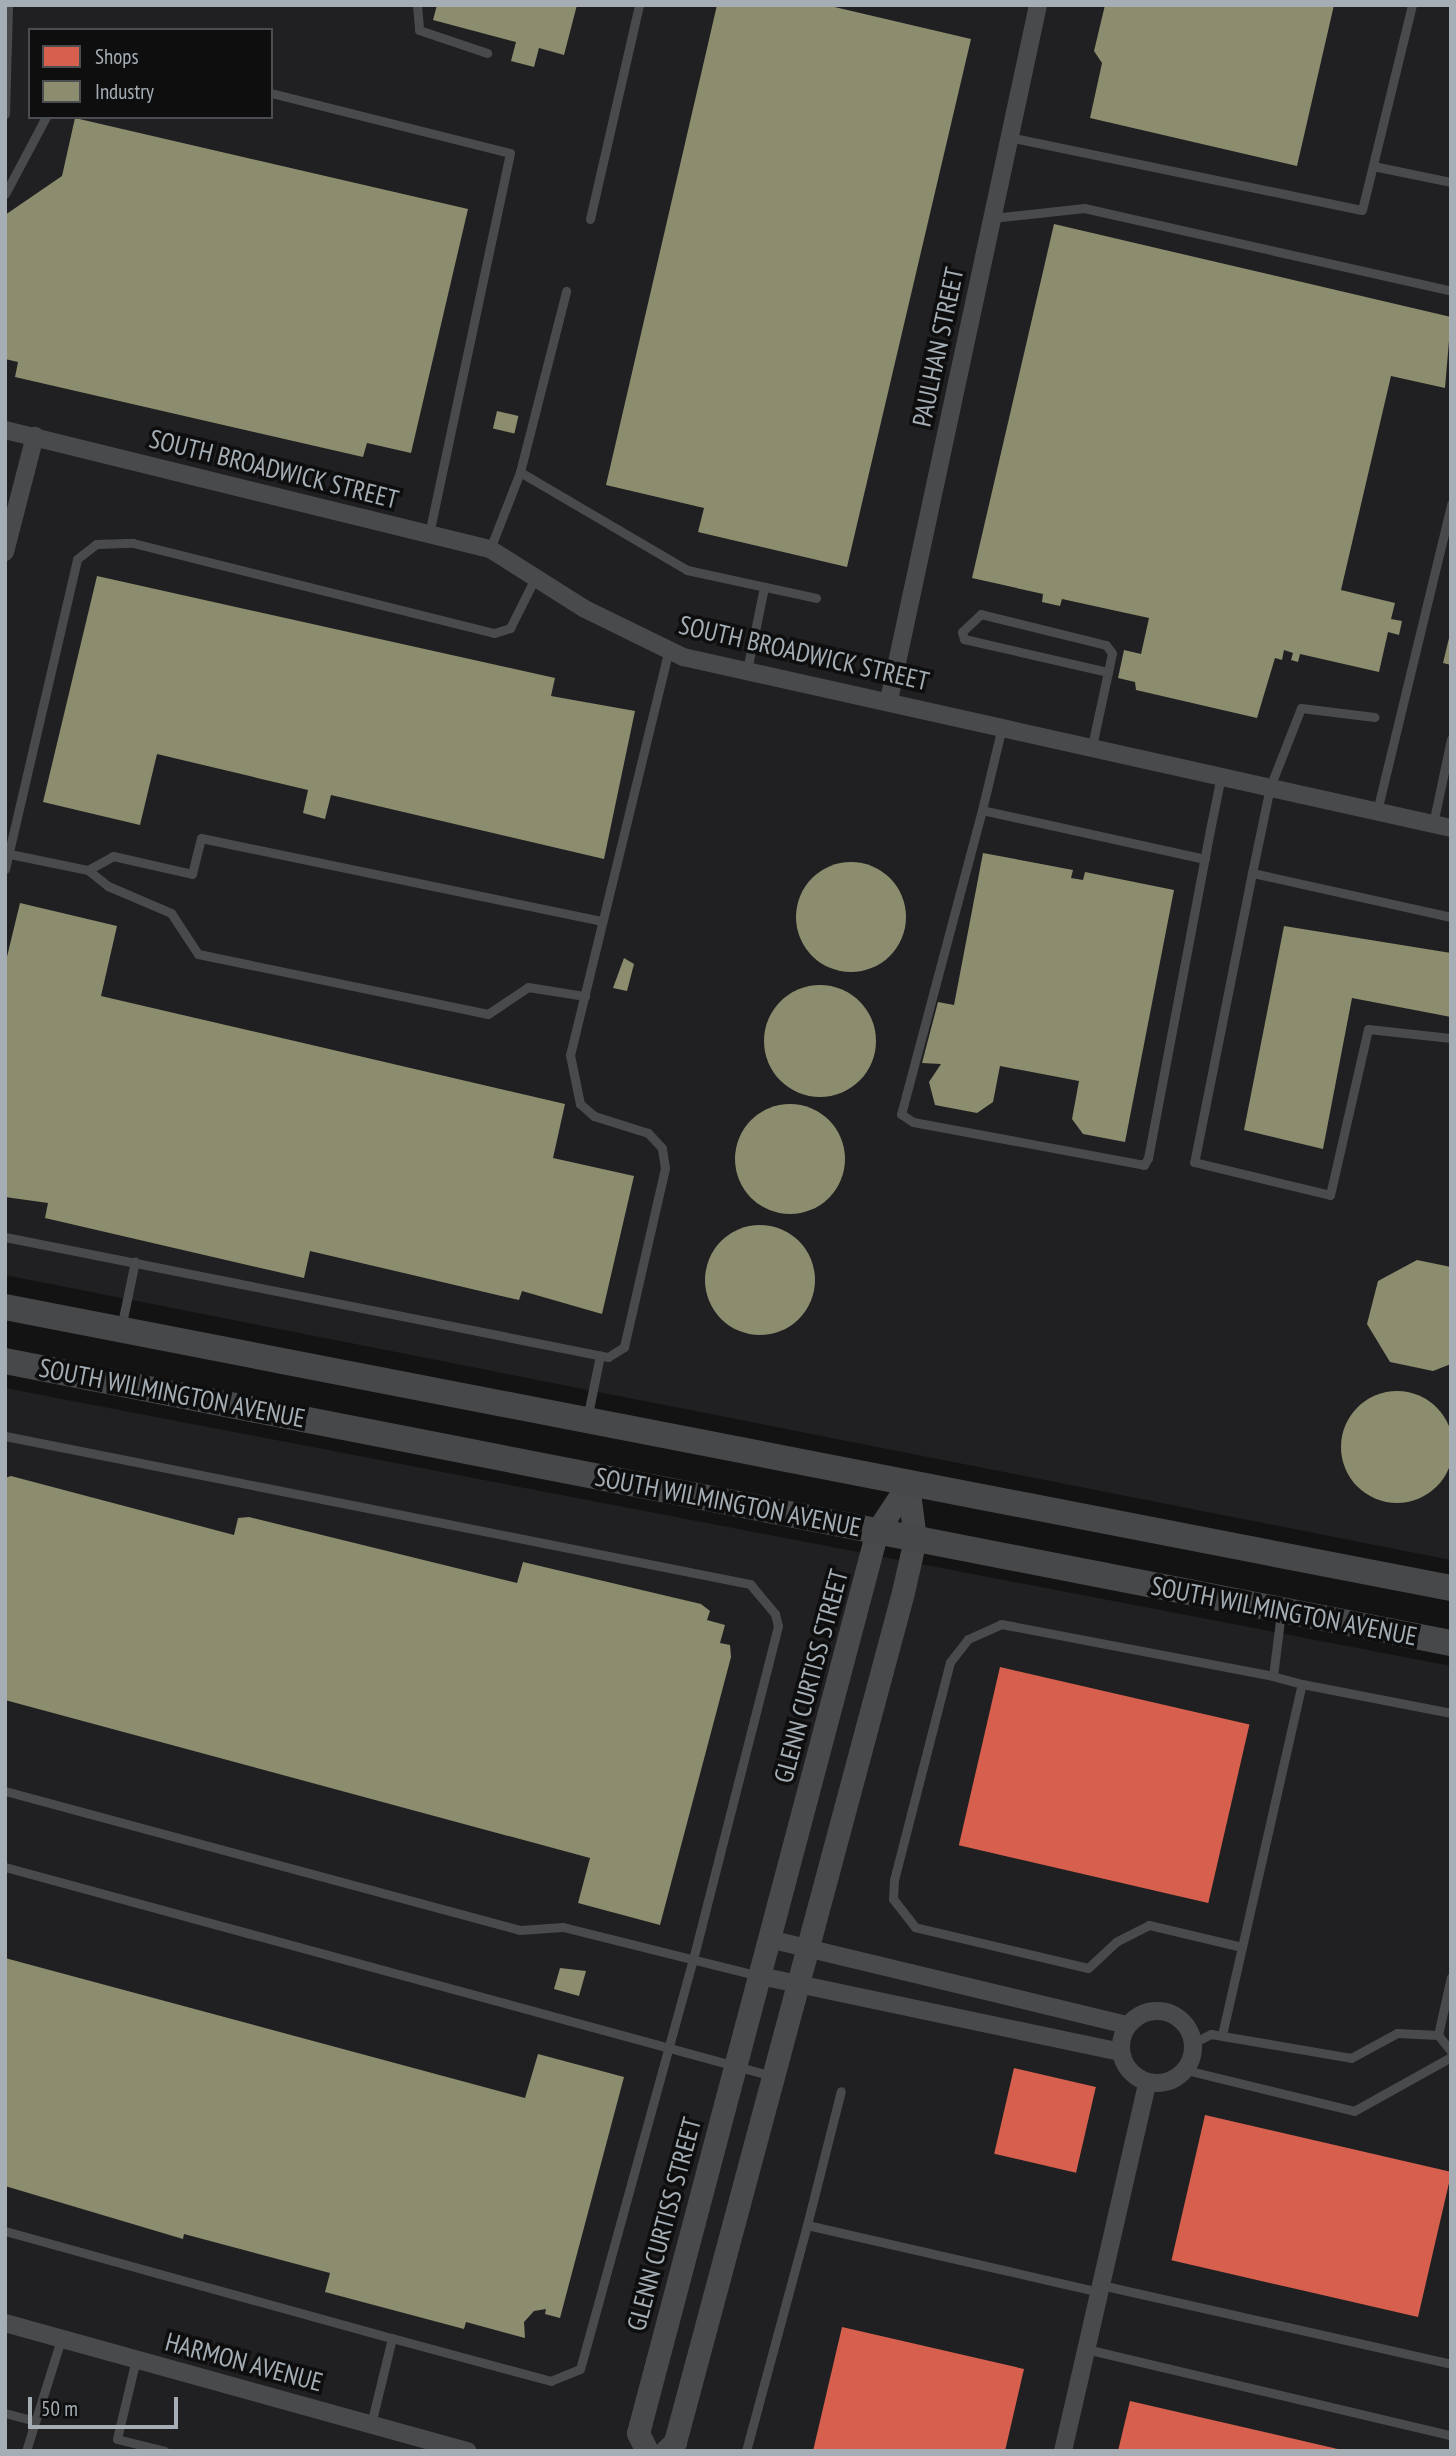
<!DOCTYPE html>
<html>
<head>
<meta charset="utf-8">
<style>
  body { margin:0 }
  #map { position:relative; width:1456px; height:2456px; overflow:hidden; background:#131314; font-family:"PT Sans Narrow",sans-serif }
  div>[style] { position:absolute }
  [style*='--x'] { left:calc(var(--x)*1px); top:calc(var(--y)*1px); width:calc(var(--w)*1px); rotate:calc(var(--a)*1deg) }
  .built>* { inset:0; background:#202022 }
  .shops>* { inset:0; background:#d6604d; transform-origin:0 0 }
  .industry>* { inset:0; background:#8c8c6e; transform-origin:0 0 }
  .round { border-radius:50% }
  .service>* { height:9px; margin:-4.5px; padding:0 4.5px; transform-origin:4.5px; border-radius:4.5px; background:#484a4c }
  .minor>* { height:18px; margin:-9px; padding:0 9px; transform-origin:9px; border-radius:9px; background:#484a4c }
  .minor>.ring { margin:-9px; padding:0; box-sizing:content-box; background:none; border:18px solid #484a4c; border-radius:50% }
  .tertiary>* { height:23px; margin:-11.5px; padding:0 11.5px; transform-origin:11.5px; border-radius:11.5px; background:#484a4c }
  .secondary>* { height:26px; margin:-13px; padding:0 13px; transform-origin:13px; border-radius:13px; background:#46484a }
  span { translate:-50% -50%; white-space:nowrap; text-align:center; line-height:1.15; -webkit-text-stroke:7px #0e0e0f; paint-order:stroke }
  .street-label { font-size:26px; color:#a4aeb4 }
  .frame { position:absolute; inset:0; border:7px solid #a4aeb4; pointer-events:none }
  .legend { position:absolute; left:28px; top:28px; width:245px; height:91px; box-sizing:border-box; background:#0e0e0f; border:2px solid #4a4e51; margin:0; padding:9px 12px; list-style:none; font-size:21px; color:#a4aeb4 }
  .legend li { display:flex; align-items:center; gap:14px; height:35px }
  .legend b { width:35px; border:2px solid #4a4e51 }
  .scale { position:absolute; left:28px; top:2397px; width:150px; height:32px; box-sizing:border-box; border:4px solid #a4aeb4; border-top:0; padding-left:9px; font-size:21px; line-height:24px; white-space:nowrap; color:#a4aeb4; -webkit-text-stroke:5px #0e0e0f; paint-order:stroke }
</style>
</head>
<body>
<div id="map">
  <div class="built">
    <div style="clip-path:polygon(evenodd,5px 5px,1451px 5px,1451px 1560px,5px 1275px,5px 5px,30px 30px,271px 30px,271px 117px,30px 117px,30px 30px)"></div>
    <div style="clip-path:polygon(5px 1388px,1451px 1666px,1451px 2451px,5px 2451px)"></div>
  </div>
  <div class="shops">
    <div style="left:1000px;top:1667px;width:256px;height:183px;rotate:13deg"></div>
    <div style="left:1014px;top:2068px;width:84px;height:88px;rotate:13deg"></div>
    <div style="left:1205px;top:2115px;width:253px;height:149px;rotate:13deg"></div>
    <div style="clip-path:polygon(842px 2327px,1024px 2369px,1005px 2451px,813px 2451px)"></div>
    <div style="clip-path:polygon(1130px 2401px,1342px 2450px,1342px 2451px,1118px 2451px)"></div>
  </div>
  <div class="industry">
    <div style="clip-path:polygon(437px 5px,577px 5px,564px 55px,539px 48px,534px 67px,511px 61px,516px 42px,433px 20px)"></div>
    <div style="clip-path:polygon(717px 5px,826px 5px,971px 39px,847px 567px,698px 532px,704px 508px,606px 485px)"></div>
    <div style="clip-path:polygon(1105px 5px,1334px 5px,1297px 166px,1090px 118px,1102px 63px,1094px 51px)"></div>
    <div style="clip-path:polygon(75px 118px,468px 209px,411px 453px,367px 443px,363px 457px,15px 377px,18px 362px,5px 359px,5px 215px,62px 176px)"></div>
    <div style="clip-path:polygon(1054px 224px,1451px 317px,1445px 388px,1391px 376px,1341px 590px,1395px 603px,1391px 619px,1402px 621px,1399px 635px,1388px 632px,1379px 672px,1300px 654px,1298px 662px,1291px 660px,1293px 653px,1284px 650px,1282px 660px,1275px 658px,1257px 718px,1136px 690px,1135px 682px,1118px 678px,1124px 650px,1141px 654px,1149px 618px,1062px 599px,1060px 606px,1042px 602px,1043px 594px,972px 578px)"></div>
    <div style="left:497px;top:411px;width:22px;height:18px;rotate:13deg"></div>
    <div style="clip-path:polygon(97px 576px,555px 678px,551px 696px,635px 711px,604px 859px,331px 795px,325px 819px,303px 813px,308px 790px,157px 754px,140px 825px,43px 802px)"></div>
    <div style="clip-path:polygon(1450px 634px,1451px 634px,1451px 665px,1443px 663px)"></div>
    <div style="clip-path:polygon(983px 853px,1073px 870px,1071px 878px,1083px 880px,1085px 872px,1174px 890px,1125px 1142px,1083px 1134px,1072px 1119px,1079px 1081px,1000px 1066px,993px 1102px,977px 1113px,935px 1105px,929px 1082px,941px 1064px,922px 1063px,938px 1002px,954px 1005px)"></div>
    <div class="round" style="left:796px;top:862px;width:110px;height:110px"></div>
    <div style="clip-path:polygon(20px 903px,117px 926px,101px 996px,565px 1104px,553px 1158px,634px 1176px,602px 1314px,522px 1291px,519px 1300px,310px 1251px,304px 1278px,45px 1218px,48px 1203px,5px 1197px,5px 965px)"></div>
    <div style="clip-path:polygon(1284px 926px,1451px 953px,1451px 1017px,1352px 998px,1323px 1149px,1244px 1130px)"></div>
    <div style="clip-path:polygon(624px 958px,634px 964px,627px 991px,613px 988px)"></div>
    <div class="round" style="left:764px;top:985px;width:112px;height:112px"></div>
    <div class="round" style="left:735px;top:1104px;width:110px;height:110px"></div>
    <div class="round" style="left:705px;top:1225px;width:110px;height:110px"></div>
    <div style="clip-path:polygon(1417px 1260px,1451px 1267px,1451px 1364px,1433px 1371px,1390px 1362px,1367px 1324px,1378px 1281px)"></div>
    <div class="round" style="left:1341px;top:1391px;width:112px;height:112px"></div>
    <div style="clip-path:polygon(11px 1476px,234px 1535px,238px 1518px,249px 1517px,517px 1583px,523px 1562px,701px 1604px,710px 1611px,707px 1620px,725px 1625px,720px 1643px,730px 1645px,731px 1657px,660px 1925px,578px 1903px,590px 1858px,5px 1700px,5px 1478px)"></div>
    <div style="clip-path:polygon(5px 1958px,525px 2098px,538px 2054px,624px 2077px,560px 2318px,545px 2314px,546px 2309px,534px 2311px,524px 2322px,525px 2338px,466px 2322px,464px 2329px,325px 2292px,330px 2273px,184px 2234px,183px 2239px,5px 2186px)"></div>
    <div style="clip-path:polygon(560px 1968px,586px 1971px,579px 1996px,554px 1989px)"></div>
  </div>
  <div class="service">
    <div style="--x:417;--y:5;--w:25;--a:85"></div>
    <div style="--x:419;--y:30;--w:72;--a:18.7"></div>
    <div style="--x:271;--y:93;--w:246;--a:14.1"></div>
    <div style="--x:510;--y:153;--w:390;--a:102"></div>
    <div style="--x:5;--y:114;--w:109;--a:-88.4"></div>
    <div style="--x:1009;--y:137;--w:360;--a:11.7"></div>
    <div style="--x:1362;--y:210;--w:211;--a:-76.3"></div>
    <div style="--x:1373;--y:166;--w:80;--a:11.6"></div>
    <div style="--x:5;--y:194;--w:87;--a:-62"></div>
    <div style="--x:992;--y:218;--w:93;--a:-6.2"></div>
    <div style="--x:1084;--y:208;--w:376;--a:12.7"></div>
    <div style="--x:590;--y:219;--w:220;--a:-77.1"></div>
    <div style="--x:520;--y:472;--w:187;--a:-75.7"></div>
    <div style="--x:490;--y:549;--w:83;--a:-68.7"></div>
    <div style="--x:520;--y:472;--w:194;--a:30.4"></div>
    <div style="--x:687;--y:570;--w:132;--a:12.2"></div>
    <div style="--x:747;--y:670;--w:85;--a:-78.4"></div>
    <div style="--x:1092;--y:746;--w:76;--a:-77.8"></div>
    <div style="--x:1108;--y:672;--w:19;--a:-78"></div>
    <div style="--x:1112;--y:653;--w:10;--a:-127"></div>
    <div style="--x:1106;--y:645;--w:129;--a:-166.1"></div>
    <div style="--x:981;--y:614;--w:26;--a:137"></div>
    <div style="--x:962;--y:632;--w:7;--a:74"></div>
    <div style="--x:964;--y:639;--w:148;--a:12.9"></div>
    <div style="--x:982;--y:810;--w:85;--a:-76.5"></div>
    <div style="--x:1377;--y:811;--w:316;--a:-76.4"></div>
    <div style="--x:1433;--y:824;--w:87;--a:-78"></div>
    <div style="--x:5;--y:853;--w:85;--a:11.6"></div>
    <div style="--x:88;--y:870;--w:26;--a:39"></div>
    <div style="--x:108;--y:886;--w:69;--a:23.2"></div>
    <div style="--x:171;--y:913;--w:49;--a:56.6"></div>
    <div style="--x:198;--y:954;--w:296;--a:11.7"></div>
    <div style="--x:488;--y:1014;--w:48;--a:-34"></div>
    <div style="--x:528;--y:987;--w:58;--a:9"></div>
    <div style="--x:1205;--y:859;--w:228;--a:-167.6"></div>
    <div style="--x:982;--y:810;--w:315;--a:104.9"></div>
    <div style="--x:901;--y:1114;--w:14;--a:34"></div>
    <div style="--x:913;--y:1122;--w:235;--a:10.5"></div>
    <div style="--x:1144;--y:1165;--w:8;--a:-60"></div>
    <div style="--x:1148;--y:1158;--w:334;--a:-79.3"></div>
    <div style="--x:1210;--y:830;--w:55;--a:-78.5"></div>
    <div style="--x:5;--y:869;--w:318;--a:-76.9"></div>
    <div style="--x:77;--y:559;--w:24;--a:-38"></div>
    <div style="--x:96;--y:544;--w:37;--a:-2"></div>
    <div style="--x:133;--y:543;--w:372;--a:14"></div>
    <div style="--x:494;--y:633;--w:17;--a:-17"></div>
    <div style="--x:510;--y:628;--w:56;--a:-63.4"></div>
    <div style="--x:88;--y:870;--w:29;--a:-29"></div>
    <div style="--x:113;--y:856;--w:81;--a:12.8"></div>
    <div style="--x:192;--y:874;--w:37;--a:-76"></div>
    <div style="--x:201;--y:838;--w:410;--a:11.7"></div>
    <div style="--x:1252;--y:873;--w:88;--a:-78.2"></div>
    <div style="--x:1270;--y:787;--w:85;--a:-68.6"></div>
    <div style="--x:1301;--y:708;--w:74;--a:7"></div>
    <div style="--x:1451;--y:917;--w:204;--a:-167.5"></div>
    <div style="--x:1252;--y:873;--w:295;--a:101.3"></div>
    <div style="--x:1194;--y:1162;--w:140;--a:13.6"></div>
    <div style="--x:1330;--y:1195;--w:170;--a:-77.1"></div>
    <div style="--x:1368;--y:1029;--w:83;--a:6.2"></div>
    <div style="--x:5;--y:1237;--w:615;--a:11.26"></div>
    <div style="--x:608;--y:1357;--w:19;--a:-32"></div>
    <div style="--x:624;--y:1347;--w:184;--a:-77.1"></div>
    <div style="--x:665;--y:1168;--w:20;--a:-99"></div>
    <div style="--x:662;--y:1148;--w:21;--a:-133"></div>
    <div style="--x:648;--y:1133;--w:57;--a:-162.5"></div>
    <div style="--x:594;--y:1116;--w:18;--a:-139"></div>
    <div style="--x:580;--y:1104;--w:50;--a:-101.5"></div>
    <div style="--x:570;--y:1055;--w:417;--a:-76.3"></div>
    <div style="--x:121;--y:1328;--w:68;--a:-78.2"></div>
    <div style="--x:587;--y:1419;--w:65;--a:-78.5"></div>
    <div style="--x:5;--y:1436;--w:760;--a:11.24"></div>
    <div style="--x:750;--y:1584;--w:39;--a:50"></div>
    <div style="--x:775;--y:1614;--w:12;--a:76"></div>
    <div style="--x:778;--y:1626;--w:344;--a:104.3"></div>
    <div style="--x:693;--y:1959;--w:425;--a:105.4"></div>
    <div style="--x:580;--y:2369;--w:31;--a:158"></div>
    <div style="--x:551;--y:2381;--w:165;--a:-164.9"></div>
    <div style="--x:392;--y:2338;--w:89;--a:103.7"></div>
    <div style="--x:1302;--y:1684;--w:152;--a:11"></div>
    <div style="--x:5;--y:1791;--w:533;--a:15.1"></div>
    <div style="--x:520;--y:1930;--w:43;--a:-4"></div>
    <div style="--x:563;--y:1927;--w:202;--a:14"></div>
    <div style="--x:5;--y:1867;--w:795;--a:15.24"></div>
    <div style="--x:1242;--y:1947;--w:96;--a:-166.7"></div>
    <div style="--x:1149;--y:1925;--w:37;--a:153"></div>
    <div style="--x:1116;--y:1942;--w:38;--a:137"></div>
    <div style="--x:1088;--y:1968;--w:178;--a:-166.7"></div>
    <div style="--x:915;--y:1927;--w:36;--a:-128"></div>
    <div style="--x:893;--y:1899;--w:19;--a:-87"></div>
    <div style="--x:894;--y:1880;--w:225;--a:-75.6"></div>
    <div style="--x:950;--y:1662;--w:29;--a:-52"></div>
    <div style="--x:968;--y:1639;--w:36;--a:-24"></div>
    <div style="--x:1001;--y:1624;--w:277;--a:10.8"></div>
    <div style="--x:1222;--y:2035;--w:360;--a:-77.2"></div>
    <div style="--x:1302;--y:1684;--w:30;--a:-165"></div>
    <div style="--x:1273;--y:1676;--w:64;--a:-82.8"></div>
    <div style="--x:1438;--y:2035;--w:59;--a:-77.4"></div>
    <div style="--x:1193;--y:2043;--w:20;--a:-27"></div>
    <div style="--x:1211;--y:2034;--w:142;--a:9.7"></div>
    <div style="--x:1351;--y:2058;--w:52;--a:-28.5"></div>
    <div style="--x:1397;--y:2033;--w:41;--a:2.8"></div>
    <div style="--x:1438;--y:2035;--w:21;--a:51"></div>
    <div style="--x:1186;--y:2070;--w:173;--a:13.7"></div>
    <div style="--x:1354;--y:2111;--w:111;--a:-29.1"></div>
    <div style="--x:807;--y:2225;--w:138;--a:-75.8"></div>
    <div style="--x:5;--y:2231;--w:402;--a:15.5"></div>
    <div style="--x:1101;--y:2285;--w:359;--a:12.7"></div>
    <div style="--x:1086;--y:2349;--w:375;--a:13.3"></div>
    <div style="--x:136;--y:2359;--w:82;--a:103.4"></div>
    <div style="--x:117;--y:2439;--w:49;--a:14"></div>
    <div style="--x:5;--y:2413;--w:30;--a:15"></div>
    <div style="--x:26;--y:2451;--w:117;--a:-72.6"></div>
    <div style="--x:746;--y:2451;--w:234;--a:-74.9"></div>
    <div style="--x:807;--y:2225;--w:300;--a:12.9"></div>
  </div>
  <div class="minor">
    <div style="--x:5;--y:430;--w:499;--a:13.8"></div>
    <div style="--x:490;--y:549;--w:112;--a:32.3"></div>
    <div style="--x:585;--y:609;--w:109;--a:26.1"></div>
    <div style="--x:683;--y:657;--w:787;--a:12.55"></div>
    <div style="--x:5;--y:552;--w:120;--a:-75.5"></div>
    <div style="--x:889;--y:700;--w:711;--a:-77.9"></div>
    <div style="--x:769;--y:1939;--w:369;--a:13.5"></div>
    <div style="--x:760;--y:1976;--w:368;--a:11.9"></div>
    <div class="ring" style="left:1121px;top:2011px;width:54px;height:54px"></div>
    <div style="--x:5;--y:2323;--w:480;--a:15.5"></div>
    <div style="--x:1063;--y:2451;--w:377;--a:-77.1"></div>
  </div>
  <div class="tertiary">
    <div style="--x:647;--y:2451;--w:20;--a:-117"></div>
    <div style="--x:638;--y:2433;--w:933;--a:-75.16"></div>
    <div style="--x:877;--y:1531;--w:56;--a:-56.6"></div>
    <div style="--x:666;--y:2451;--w:13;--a:-45"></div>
    <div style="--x:675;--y:2442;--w:880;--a:-74.98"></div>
    <div style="--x:903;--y:1592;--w:54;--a:-77.2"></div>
    <div style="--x:915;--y:1539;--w:55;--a:-97.3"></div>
  </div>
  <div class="secondary">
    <div style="--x:5;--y:1307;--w:1473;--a:11"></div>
    <div style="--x:5;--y:1361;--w:1473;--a:11.04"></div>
  </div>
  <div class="street-label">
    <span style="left:938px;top:347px;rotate:-78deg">PAULHAN STREET</span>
    <span style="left:274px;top:469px;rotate:14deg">SOUTH BROADWICK STREET</span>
    <span style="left:804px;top:653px;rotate:13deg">SOUTH BROADWICK STREET</span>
    <span style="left:172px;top:1393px;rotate:11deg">SOUTH WILMINGTON AVENUE</span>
    <span style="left:728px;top:1502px;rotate:11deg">SOUTH WILMINGTON AVENUE</span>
    <span style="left:1284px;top:1611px;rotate:11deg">SOUTH WILMINGTON AVENUE</span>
    <span style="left:811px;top:1676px;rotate:-75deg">GLENN CURTISS STREET</span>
    <span style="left:664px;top:2224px;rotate:-75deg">GLENN CURTISS STREET</span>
    <span style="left:244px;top:2362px;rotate:15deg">HARMON AVENUE</span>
  </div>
  <div class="frame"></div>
  <ul class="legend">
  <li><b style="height:19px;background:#d6604d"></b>Shops</li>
  <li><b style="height:19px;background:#8c8c6e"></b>Industry</li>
  </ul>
  <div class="scale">50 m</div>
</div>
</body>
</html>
